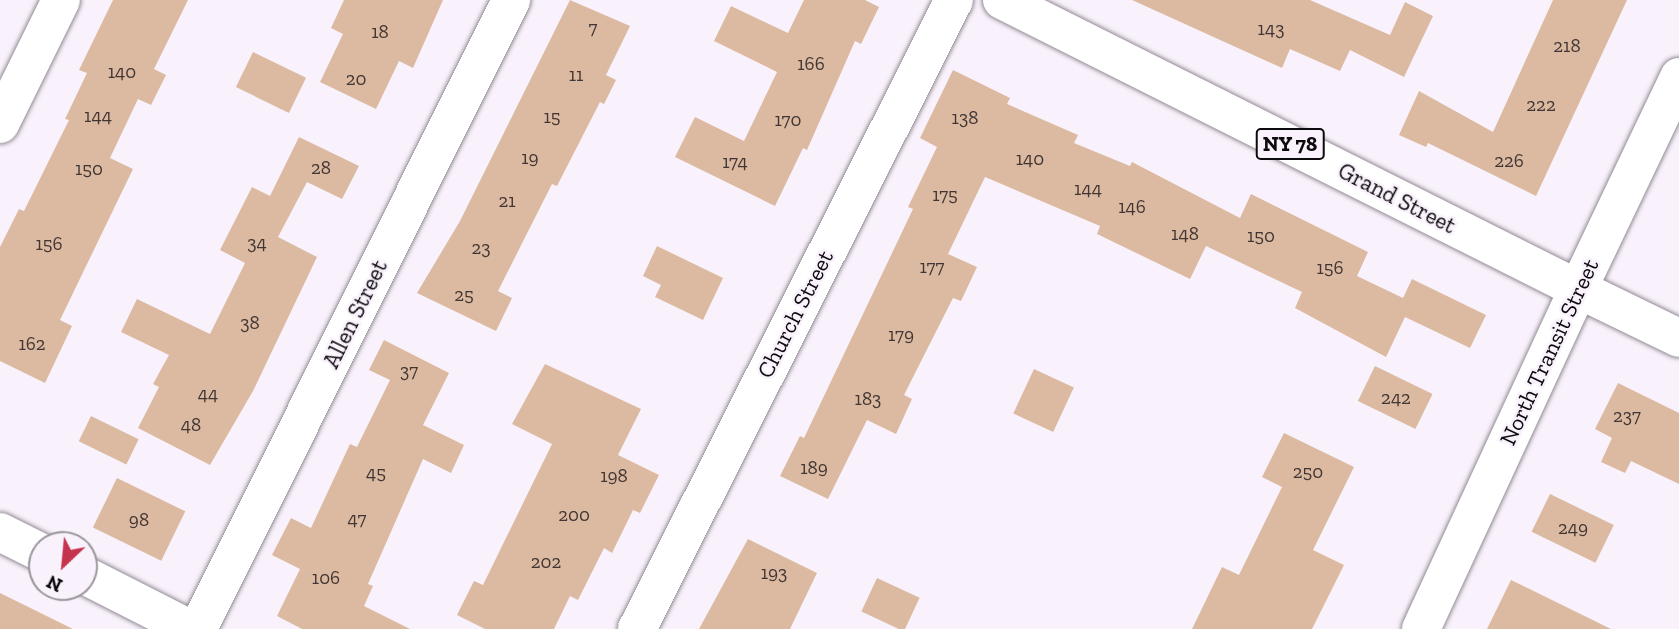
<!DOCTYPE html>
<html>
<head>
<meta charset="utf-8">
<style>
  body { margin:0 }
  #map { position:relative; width:1679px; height:629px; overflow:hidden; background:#f9f2fc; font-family:"Zilla Slab",serif }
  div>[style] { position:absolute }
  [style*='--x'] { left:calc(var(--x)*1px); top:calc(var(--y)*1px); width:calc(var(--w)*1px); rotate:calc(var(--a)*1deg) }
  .building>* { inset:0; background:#dcbaa1; transform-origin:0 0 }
  .roads { filter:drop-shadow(0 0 2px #928b94) drop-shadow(0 0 2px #928b94) }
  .minor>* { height:38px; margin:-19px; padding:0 19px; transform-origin:19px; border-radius:19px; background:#fff }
  .major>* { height:38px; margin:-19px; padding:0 19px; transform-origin:19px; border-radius:19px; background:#fff }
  span { translate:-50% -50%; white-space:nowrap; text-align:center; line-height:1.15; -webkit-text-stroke:5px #f9f2fc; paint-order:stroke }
  .number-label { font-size:19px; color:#413633 }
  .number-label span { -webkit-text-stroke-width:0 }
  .shield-label span { padding:2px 5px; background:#f9f2fc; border:2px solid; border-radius:5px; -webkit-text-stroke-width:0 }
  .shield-label { font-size:21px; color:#0d0a0e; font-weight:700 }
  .street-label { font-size:23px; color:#0d0a0e }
  .north { position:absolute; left:28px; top:531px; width:70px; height:70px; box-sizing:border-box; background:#f9f2fc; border:2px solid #9b959d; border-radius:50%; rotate:206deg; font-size:19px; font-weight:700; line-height:28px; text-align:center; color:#0d0a0e }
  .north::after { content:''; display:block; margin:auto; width:24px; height:32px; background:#c4344f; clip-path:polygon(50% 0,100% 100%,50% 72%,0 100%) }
</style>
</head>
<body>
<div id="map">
  <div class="building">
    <div style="clip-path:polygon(113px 0,188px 0,154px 69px,166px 75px,151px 105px,138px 99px,110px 158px,133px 169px,60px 320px,72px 326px,45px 383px,0 361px,0 247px,19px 209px,24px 211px,69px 120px,65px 119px,87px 73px,79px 70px)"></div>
    <div style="clip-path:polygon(344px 0,443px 0,413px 68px,399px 61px,376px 109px,320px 82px,343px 34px,331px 28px)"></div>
    <div style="clip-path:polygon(570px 0,630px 26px,606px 75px,616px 80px,604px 104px,600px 102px,557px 186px,552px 184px,498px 291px,512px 298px,496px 331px,417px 293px,460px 221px)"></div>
    <div style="clip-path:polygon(804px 0,865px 0,879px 7px,861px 44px,855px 41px,807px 150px,803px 148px,775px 206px,675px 157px,695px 117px,744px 141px,777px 72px,714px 41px,731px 6px,788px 33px)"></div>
    <div style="clip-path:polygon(1132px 0,1310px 0,1390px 35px,1405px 2px,1433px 16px,1404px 77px,1350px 50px,1340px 71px,1290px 49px,1282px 68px)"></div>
    <div style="clip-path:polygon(1553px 0,1627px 0,1536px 196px,1428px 143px,1426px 147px,1399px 135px,1419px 91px,1493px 132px)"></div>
    <div style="left:253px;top:52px;width:59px;height:39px;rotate:26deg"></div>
    <div style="clip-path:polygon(953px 70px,1010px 98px,1007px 104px,1078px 135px,1074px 143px,1130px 166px,1132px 162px,1240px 218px,1251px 194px,1368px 252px,1357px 276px,1403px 298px,1412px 279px,1486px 315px,1470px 348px,1405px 317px,1386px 357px,1295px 308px,1302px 292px,1206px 246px,1190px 279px,1097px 234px,1100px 226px,985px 177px,948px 254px,977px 267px,961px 301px,953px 298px,904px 395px,912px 399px,896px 434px,867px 420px,828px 499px,780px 476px,800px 436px,804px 438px,913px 209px,908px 207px,937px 147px,920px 138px)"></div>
    <div style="clip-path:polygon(299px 137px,359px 166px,342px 199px,307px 182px,278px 237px,317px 257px,253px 391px,210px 465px,138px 428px,159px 387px,153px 384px,169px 355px,121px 332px,137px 299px,210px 334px,245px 263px,220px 250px,252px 187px,270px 196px)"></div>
    <div style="clip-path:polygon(657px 246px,723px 278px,703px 320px,655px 297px,661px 285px,643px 276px)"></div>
    <div style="clip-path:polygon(384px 340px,449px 373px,423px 425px,464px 445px,451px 473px,423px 459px,368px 584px,373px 586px,364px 606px,410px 629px,302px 629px,277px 616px,300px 569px,272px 555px,291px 518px,311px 528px,350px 444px,357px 447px,390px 380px,369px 370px)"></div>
    <div style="clip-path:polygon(545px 364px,641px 409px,618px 455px,659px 475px,640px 513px,633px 510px,612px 553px,604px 548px,578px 600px,570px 596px,554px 629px,485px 629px,457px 615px,474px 581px,483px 585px,552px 444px,512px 424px)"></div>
    <div style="left:1375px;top:366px;width:64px;height:39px;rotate:26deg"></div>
    <div style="left:1034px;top:369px;width:44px;height:49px;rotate:25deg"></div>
    <div style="clip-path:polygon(1618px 383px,1679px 413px,1679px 484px,1631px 461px,1625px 473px,1601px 462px,1612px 438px,1595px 429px)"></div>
    <div style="left:91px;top:416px;width:53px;height:28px;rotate:26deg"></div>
    <div style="clip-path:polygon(1284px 433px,1354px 467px,1313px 550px,1344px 565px,1312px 629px,1192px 629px,1222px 567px,1239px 575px,1282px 487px,1262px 477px)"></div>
    <div style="left:117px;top:478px;width:76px;height:55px;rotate:26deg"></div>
    <div style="left:1550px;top:494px;width:71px;height:42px;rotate:26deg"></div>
    <div style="clip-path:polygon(748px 539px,817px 573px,790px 629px,699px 629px)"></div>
    <div style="left:877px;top:578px;width:47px;height:37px;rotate:25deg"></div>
    <div style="clip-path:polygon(1511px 580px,1611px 629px,1487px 629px)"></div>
    <div style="clip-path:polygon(0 593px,73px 629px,0 629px)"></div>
  </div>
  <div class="roads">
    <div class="minor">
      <div style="--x:0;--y:124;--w:138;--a:-63.8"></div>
      <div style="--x:0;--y:532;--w:47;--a:26.6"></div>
      <div style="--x:84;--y:575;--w:119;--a:27"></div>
      <div style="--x:198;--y:629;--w:703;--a:-63.54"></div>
      <div style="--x:637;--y:629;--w:704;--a:-63.25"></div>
      <div style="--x:1421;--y:629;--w:374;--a:-65.2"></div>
      <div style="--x:1578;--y:289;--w:112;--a:25.9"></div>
    </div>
    <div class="major">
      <div style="--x:1002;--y:0;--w:644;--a:26.64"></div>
      <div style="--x:1578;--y:289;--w:235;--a:-64.5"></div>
    </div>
  </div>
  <div class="number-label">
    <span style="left:593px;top:28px">7</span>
    <span style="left:1271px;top:29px">143</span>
    <span style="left:380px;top:32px">18</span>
    <span style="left:1567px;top:46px">218</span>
    <span style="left:811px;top:64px">166</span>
    <span style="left:122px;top:72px">140</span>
    <span style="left:576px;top:75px">11</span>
    <span style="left:356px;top:79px">20</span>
    <span style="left:1541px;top:105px">222</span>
    <span style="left:98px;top:116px">144</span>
    <span style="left:552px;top:117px">15</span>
    <span style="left:965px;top:118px">138</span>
    <span style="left:788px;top:120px">170</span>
    <span style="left:530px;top:158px">19</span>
    <span style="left:1030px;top:159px">140</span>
    <span style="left:1509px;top:161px">226</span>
    <span style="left:735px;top:162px">174</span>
    <span style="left:321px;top:168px">28</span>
    <span style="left:89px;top:169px">150</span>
    <span style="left:1088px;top:189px">144</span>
    <span style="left:945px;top:195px">175</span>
    <span style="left:507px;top:201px">21</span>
    <span style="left:1132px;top:207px">146</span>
    <span style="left:1185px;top:234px">148</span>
    <span style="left:1261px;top:236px">150</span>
    <span style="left:257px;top:243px">34</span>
    <span style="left:49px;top:244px">156</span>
    <span style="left:481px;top:248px">23</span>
    <span style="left:932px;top:267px">177</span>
    <span style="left:1330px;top:268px">156</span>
    <span style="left:464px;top:295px">25</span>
    <span style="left:250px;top:323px">38</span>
    <span style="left:901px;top:335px">179</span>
    <span style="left:32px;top:344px">162</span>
    <span style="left:409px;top:371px">37</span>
    <span style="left:208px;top:394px">44</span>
    <span style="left:1396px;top:398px">242</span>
    <span style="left:868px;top:399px">183</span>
    <span style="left:1627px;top:416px">237</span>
    <span style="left:191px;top:425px">48</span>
    <span style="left:814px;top:468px">189</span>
    <span style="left:1308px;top:472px">250</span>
    <span style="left:376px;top:473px">45</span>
    <span style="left:614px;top:476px">198</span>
    <span style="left:574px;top:515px">200</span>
    <span style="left:357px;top:519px">47</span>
    <span style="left:139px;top:520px">98</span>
    <span style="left:1573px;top:528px">249</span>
    <span style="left:546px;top:562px">202</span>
    <span style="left:774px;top:573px">193</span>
    <span style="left:326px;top:578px">106</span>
  </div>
  <div class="shield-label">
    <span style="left:1290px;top:144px">NY 78</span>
  </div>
  <div class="street-label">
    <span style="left:1397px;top:198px;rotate:27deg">Grand Street</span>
    <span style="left:355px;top:314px;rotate:-64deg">Allen Street</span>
    <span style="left:795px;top:314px;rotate:-63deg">Church Street</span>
    <span style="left:1549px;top:352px;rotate:-65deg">North Transit Street</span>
  </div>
  <div class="north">N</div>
</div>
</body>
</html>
